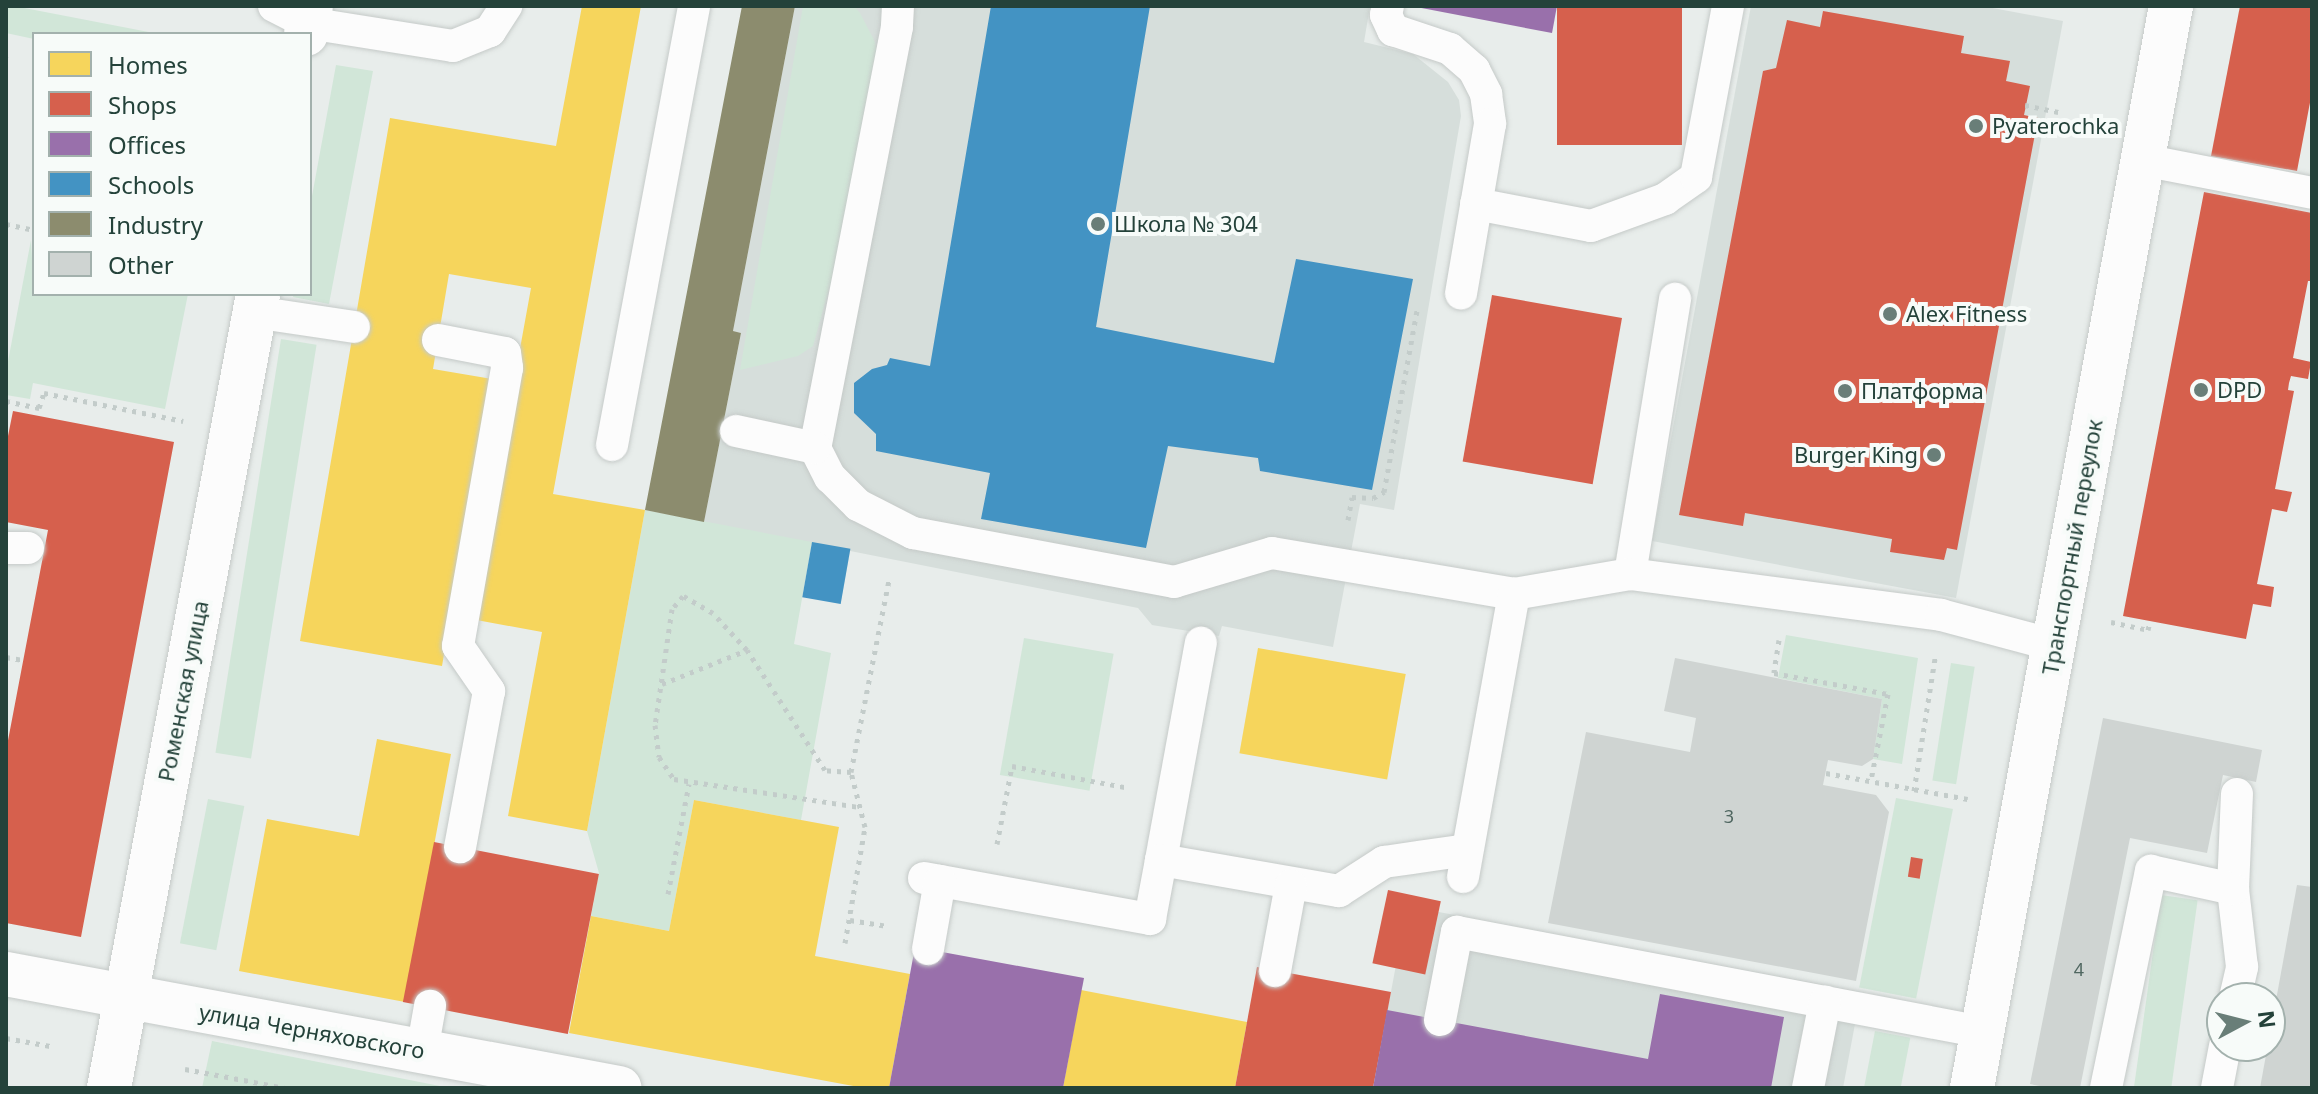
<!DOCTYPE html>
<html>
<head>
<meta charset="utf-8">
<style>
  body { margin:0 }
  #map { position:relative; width:2318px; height:1094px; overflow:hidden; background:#e8edeb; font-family:"Noto Sans",sans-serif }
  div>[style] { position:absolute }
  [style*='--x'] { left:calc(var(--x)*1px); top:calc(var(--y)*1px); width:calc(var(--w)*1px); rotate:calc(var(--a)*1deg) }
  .built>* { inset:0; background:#d6dedb }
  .green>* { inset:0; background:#d1e6d8; transform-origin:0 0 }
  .homes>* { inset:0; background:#f6d55c; transform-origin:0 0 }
  .shops>* { inset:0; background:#d6604d; transform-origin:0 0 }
  .offices>* { inset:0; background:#9970ab }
  .schools>* { inset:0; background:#4393c3; transform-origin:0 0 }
  .industry>* { inset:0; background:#8c8c6e }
  .building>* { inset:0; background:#cfd4d2 }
  .path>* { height:5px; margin-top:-2.5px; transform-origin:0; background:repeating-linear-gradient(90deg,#c3ccca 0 4px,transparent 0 10px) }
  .roads { filter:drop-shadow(0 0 2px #c5cac8) drop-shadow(0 0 2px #c5cac8) }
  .lane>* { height:32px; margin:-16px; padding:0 16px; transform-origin:16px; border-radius:16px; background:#fcfcfc }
  .secondary>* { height:44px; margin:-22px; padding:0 22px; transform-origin:22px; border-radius:22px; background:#fcfcfc }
  .dots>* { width:22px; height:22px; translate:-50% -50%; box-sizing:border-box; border:4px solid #f7fbf9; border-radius:50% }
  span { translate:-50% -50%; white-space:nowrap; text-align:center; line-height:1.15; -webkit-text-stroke:8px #f7fbf9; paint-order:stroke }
  .number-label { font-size:18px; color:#506761 }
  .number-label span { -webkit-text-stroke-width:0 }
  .poi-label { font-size:22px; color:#24423a }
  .left { translate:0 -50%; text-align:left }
  .right { translate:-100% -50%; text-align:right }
  .street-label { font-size:22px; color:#24423a }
  .frame { position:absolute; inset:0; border:8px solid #24423a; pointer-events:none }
  .legend { position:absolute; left:32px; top:32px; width:280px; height:264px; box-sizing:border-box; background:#f7fbf9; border:2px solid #a3b1ad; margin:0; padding:10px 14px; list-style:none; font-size:24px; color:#24423a }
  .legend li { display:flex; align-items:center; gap:16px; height:40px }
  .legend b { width:40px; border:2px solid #a3b1ad }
  .north { position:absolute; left:2206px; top:982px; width:80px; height:80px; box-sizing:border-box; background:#f7fbf9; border:2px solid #a3b1ad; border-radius:50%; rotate:83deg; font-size:22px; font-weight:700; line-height:32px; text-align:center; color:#24423a }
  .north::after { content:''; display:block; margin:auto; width:28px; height:36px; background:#697e78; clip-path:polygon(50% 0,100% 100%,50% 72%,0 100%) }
</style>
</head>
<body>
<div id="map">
  <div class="built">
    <div style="clip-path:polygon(795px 6px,1370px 6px,1364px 42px,1413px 54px,1448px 82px,1459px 100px,1461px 116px,1394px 510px,1360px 504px,1333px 647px,1222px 626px,1219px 636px,1152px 625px,1138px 608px,704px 522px,741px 333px,733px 331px)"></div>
    <div style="clip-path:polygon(1751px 6px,1982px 6px,2063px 21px,1956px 598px,1652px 541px)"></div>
    <div style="clip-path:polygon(1407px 906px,1861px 992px,1843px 1088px,1373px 1088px)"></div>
  </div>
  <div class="green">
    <div style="clip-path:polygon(6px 6px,14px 6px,159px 34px,34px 34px,34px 39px,6px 33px)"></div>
    <div style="clip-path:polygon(803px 6px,854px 6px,860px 13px,875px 42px,881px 72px,880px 107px,813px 346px,798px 356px,740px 370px)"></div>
    <div style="clip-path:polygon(336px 65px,373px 71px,329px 304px,293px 297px,294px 294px,310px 294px,310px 207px)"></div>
    <div style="clip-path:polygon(31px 240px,34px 294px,188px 294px,165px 409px,33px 383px,30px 399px,6px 395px,6px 372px)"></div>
    <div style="left:281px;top:339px;width:36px;height:419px;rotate:9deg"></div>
    <div style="clip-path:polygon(645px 510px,812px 542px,794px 644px,831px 653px,801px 820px,694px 800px,669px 931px,591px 916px,599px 873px,587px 831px)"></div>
    <div style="clip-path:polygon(1786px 635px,1918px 658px,1902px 764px,1873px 759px,1882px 699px,1778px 678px)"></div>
    <div style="left:1024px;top:638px;width:91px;height:139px;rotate:10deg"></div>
    <div style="left:1951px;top:663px;width:24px;height:119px;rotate:9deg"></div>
    <div style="left:1896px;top:798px;width:58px;height:193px;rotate:11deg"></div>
    <div style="left:208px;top:799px;width:37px;height:147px;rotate:11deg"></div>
    <div style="left:2161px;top:895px;width:37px;height:196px;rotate:8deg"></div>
    <div style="left:1875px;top:1031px;width:36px;height:58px;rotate:11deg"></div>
    <div style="clip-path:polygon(212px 1041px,450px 1088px,202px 1088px)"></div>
  </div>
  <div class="homes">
    <div style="clip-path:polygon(582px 6px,641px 6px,553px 494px,645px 510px,587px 831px,508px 816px,542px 632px,471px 619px,531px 288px,449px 274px,433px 369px,492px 379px,442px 666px,300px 641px,390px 118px,556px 146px)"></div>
    <div style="left:1258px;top:648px;width:150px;height:107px;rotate:10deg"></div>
    <div style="clip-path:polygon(377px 739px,451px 754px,405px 1002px,239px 971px,267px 819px,359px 836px)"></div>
    <div style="clip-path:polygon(694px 800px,839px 827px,815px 956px,910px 974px,889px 1088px,864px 1088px,569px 1033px,591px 916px,669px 931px)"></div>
    <div style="clip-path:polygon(1081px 990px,1247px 1022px,1235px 1088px,1063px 1088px)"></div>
  </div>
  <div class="shops">
    <div style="left:1557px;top:6px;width:125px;height:139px"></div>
    <div style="clip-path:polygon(2240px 6px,2312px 6px,2312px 92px,2297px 171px,2211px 156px)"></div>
    <div style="clip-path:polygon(1823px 11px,1964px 36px,1961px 53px,2010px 61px,2006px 81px,2030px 86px,2024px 115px,2038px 118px,1957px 550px,1947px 548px,1944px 560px,1890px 552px,1892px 539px,1745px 513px,1743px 526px,1679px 515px,1763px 71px,1776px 68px,1787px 20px,1820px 27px)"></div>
    <div style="clip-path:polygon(2204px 192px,2312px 213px,2312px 281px,2308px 281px,2293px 358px,2311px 362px,2308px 379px,2291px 376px,2289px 383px,2288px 390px,2294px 391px,2275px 489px,2292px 492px,2287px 512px,2272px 509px,2257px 584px,2274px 587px,2271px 607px,2253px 604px,2246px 639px,2123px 616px)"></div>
    <div style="left:1492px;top:295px;width:132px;height:169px;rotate:10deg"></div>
    <div style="clip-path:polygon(13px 411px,174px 442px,81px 937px,6px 923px,6px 751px,48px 530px,6px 522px,6px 446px)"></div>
    <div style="left:434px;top:842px;width:168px;height:163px;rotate:11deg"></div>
    <div style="left:1911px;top:857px;width:12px;height:20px;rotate:9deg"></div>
    <div style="left:1388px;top:890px;width:54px;height:75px;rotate:12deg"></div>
    <div style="clip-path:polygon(1257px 967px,1391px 992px,1373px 1088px,1235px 1088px)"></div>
  </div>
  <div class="offices">
    <div style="clip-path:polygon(1411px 6px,1557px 6px,1552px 33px)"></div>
    <div style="clip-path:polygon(915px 947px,1084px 978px,1063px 1088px,889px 1088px)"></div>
    <div style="clip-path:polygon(1660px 994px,1784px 1017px,1771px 1088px,1373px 1088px,1387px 1010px,1648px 1059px)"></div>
  </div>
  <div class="schools">
    <div style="clip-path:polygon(991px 6px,1150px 6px,1096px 327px,1274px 363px,1296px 259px,1413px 279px,1372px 490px,1260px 471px,1258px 458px,1168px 446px,1146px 548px,981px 519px,990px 473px,876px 451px,876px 434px,854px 413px,854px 383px,872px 369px,887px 365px,890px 358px,930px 366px)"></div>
    <div style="left:812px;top:542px;width:39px;height:56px;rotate:10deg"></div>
  </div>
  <div class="industry">
    <div style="clip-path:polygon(742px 6px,795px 6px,733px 331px,741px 333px,704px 522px,645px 510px)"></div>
  </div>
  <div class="building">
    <div style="clip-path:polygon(1675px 658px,1882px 699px,1873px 759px,1862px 766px,1828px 760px,1823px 785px,1876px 795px,1889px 812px,1856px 981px,1548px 923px,1586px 732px,1690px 752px,1696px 718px,1664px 711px)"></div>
    <div style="clip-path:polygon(2103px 718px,2262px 750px,2256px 782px,2223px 775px,2207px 853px,2130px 838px,2080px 1088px,2050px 1088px,2030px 1084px)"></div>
    <div style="clip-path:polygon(2297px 885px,2312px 887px,2312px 1088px,2260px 1088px)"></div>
  </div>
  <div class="path">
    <div style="--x:6;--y:58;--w:1;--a:-90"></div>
    <div style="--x:2025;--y:105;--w:34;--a:12"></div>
    <div style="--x:2035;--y:133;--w:18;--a:9"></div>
    <div style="--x:6;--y:224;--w:29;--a:12"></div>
    <div style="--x:6;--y:401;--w:34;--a:12"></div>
    <div style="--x:39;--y:408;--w:16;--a:-72"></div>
    <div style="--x:44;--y:393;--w:142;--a:11.4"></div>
    <div style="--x:1348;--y:520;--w:23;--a:-80"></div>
    <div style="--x:1352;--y:497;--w:21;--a:3"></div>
    <div style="--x:1373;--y:498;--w:13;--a:-29"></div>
    <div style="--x:1384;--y:492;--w:185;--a:-79.7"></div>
    <div style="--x:2111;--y:622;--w:38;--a:12"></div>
    <div style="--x:2148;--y:630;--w:9;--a:-77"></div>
    <div style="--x:1779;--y:640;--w:33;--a:99"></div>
    <div style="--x:1774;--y:673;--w:116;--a:10.4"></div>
    <div style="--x:1888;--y:694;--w:88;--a:101.2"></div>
    <div style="--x:6;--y:657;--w:17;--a:10"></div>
    <div style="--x:662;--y:684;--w:92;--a:-21.8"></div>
    <div style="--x:851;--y:772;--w:26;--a:-176"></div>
    <div style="--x:825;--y:770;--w:143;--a:-123"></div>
    <div style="--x:747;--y:650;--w:50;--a:-132.6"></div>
    <div style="--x:713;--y:613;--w:34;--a:-150"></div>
    <div style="--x:683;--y:596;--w:17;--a:130"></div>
    <div style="--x:672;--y:609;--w:117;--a:98.3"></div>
    <div style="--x:655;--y:725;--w:32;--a:83"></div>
    <div style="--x:659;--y:757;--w:27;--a:56"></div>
    <div style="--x:674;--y:779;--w:188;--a:8.6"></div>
    <div style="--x:1826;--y:773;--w:144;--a:10.4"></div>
    <div style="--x:1914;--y:791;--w:135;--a:-81"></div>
    <div style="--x:997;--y:844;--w:79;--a:-79.1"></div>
    <div style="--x:1012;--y:766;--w:119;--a:10.6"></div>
    <div style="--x:668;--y:894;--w:112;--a:-79.2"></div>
    <div style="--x:850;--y:920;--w:38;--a:9"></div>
    <div style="--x:845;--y:943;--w:118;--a:-80.2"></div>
    <div style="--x:865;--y:827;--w:57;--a:-104.3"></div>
    <div style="--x:851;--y:772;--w:196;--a:-78.8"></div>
    <div style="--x:6;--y:1038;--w:45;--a:10.3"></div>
    <div style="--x:185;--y:1069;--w:103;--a:10.7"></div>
  </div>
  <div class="roads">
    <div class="lane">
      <div style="--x:274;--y:6;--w:38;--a:27"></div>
      <div style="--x:308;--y:23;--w:147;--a:9"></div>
      <div style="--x:453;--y:46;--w:40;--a:-22"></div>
      <div style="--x:490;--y:31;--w:30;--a:-57"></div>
      <div style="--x:898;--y:6;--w:21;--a:93"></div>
      <div style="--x:897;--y:27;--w:429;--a:101"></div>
      <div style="--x:815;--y:448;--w:33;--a:63"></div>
      <div style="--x:830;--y:477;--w:40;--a:45"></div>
      <div style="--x:858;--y:505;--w:62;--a:27"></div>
      <div style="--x:913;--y:533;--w:266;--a:10.6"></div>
      <div style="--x:1174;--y:582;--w:102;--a:-16.5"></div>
      <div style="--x:1272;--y:553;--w:245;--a:9.6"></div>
      <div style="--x:1388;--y:6;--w:9;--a:103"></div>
      <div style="--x:1386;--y:15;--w:17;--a:65"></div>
      <div style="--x:1393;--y:30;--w:60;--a:18.4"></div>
      <div style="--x:1450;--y:49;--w:32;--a:41"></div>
      <div style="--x:1474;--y:70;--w:27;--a:63"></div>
      <div style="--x:1486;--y:94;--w:30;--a:82"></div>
      <div style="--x:1490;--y:124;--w:172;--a:99.7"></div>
      <div style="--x:2143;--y:160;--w:172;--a:11"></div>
      <div style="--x:1476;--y:204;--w:117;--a:10.8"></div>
      <div style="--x:1591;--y:226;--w:79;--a:-20"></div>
      <div style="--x:1665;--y:199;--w:38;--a:-35"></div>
      <div style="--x:1696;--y:177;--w:174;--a:-79.4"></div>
      <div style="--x:254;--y:312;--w:101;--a:8.5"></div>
      <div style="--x:438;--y:340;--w:68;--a:11"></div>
      <div style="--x:505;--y:353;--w:15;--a:82"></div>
      <div style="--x:507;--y:368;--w:282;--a:100"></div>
      <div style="--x:458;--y:646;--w:55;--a:55.4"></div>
      <div style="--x:489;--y:691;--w:159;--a:100.5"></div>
      <div style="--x:736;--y:431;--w:81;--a:12.1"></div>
      <div style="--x:612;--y:445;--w:447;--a:-79.4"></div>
      <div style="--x:6;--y:548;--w:22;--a:0"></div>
      <div style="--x:1630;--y:574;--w:279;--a:-80.7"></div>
      <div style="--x:1161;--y:860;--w:221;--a:-79.6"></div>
      <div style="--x:1463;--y:877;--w:288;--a:-79.8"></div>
      <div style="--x:1514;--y:594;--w:118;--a:-9.8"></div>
      <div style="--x:1630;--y:574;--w:314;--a:7.5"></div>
      <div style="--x:1941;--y:615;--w:117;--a:14.9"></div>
      <div style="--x:924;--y:878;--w:230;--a:10.3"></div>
      <div style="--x:1150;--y:919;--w:60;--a:-79.4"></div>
      <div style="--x:1161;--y:860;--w:181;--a:9.9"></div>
      <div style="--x:1339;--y:891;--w:54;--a:-32.8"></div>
      <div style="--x:1384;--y:862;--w:84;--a:-8.2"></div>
      <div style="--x:928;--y:949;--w:69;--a:-80"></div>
      <div style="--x:1275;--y:971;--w:87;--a:-79.5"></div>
      <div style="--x:2235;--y:998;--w:32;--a:-77"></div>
      <div style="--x:2242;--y:967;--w:79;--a:-96.6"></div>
      <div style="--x:2233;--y:889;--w:95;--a:-87.6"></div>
      <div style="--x:1440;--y:1020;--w:90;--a:-79.1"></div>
      <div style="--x:1457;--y:932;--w:534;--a:10.78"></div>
      <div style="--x:422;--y:1051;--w:46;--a:-79.9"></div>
      <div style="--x:1808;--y:1088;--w:88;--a:-78.8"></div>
      <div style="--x:2106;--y:1088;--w:222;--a:-78.3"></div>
      <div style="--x:2151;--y:871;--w:84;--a:12.4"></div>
      <div style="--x:2217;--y:1088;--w:43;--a:-79.2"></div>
    </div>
    <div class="secondary">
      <div style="--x:306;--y:34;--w:28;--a:-80"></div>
      <div style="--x:6;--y:974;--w:624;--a:10.53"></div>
      <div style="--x:109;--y:1088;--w:808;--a:-79.37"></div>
      <div style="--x:1972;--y:1088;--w:1100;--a:-79.58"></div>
    </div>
  </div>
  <div class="dots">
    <div style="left:1976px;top:126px;background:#697e78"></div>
    <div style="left:1098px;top:224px;background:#697e78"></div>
    <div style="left:1890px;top:314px;background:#697e78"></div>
    <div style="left:2201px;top:390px;background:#697e78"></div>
    <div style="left:1845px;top:391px;background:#697e78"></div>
    <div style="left:1934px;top:455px;background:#697e78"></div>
  </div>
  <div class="number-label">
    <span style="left:1729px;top:816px">3</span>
    <span style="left:2079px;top:969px">4</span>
  </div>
  <div class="poi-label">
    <span class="left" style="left:1992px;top:126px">Pyaterochka</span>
    <span class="left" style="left:1114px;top:224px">Школа № 304</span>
    <span class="left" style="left:1906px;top:314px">Alex Fitness</span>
    <span class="left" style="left:2217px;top:390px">DPD</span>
    <span class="left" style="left:1861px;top:391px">Платформа</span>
    <span class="right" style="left:1918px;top:455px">Burger King</span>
  </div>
  <div class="street-label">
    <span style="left:2072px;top:547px;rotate:-80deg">Транспортный переулок</span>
    <span style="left:183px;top:691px;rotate:-79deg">Роменская улица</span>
    <span style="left:312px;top:1031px;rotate:10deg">улица Черняховского</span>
  </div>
  <div class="frame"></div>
  <ul class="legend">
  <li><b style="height:22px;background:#f6d55c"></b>Homes</li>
  <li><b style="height:22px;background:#d6604d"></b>Shops</li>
  <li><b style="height:22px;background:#9970ab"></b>Offices</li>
  <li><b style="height:22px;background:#4393c3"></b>Schools</li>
  <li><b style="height:22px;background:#8c8c6e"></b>Industry</li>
  <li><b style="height:22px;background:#cfd4d2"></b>Other</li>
  </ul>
  <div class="north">N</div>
</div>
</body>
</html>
